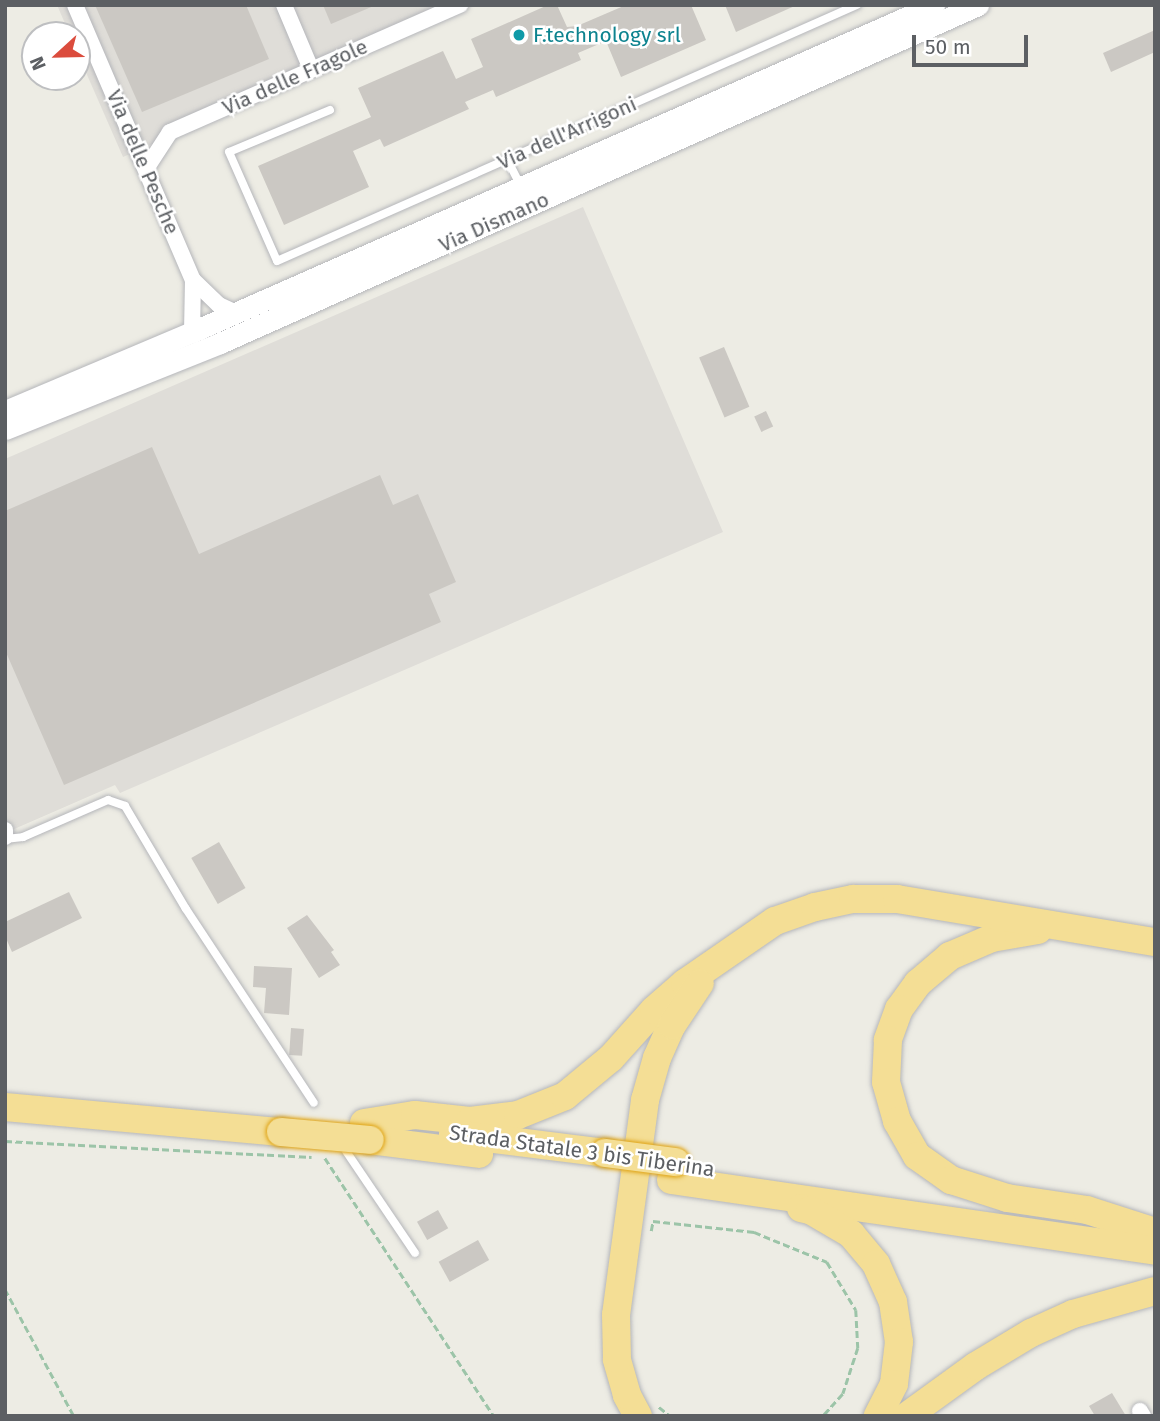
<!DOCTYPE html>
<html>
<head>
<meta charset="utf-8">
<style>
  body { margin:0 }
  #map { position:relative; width:1160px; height:1421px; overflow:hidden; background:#edece4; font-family:"Fira Sans",sans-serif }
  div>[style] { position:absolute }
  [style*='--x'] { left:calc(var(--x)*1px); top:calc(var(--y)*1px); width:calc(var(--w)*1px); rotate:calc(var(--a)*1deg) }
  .industrial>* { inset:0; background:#dfddd8 }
  .building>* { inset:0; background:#cbc8c3; transform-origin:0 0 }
  .path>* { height:2.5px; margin-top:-1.25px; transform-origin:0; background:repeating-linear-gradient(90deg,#9cc4a8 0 7px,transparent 0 10.5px) }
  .roads { filter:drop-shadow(0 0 2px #b5b6ba) drop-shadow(0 0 2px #b5b6ba) }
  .lane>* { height:8px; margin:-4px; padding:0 4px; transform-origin:4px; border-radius:4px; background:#fff }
  .street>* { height:16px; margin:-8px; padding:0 8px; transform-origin:8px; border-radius:8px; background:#fff }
  .secondary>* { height:21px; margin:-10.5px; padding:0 10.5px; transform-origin:10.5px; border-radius:10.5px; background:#fff }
  .highway>* { height:28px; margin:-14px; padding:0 14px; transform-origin:14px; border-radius:14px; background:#f4de95 }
  .bridges { filter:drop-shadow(0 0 2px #dfa313) drop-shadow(0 0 2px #dfa313) }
  .highway-bridge>* { height:28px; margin:-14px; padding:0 14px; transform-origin:14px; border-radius:14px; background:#f4de95 }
  .dots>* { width:19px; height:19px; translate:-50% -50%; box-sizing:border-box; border:4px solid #fff; border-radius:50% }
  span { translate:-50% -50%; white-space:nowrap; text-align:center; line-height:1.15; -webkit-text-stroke:5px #fff; paint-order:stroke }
  .culture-label { font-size:21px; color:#0d838f }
  .left { translate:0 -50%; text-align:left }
  .street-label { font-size:21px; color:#5c5f63 }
  .frame { position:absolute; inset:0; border:7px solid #5c5f63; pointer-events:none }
  .north { position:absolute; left:21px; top:21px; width:70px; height:70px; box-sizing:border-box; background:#fff; border:2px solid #bebfc1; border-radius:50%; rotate:248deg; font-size:19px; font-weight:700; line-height:28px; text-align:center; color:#5c5f63 }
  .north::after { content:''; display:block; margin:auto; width:24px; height:32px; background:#db4c3d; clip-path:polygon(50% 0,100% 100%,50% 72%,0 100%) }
  .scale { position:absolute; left:912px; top:35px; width:116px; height:32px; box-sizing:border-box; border:4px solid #5c5f63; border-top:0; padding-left:9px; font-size:21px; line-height:24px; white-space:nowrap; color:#5c5f63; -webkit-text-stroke:5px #fff; paint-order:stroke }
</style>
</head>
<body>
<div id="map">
  <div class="industrial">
    <div style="clip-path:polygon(57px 5px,467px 5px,123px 157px,77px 52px,77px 35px,70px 35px)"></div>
    <div style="clip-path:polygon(583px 207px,723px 532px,120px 793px,115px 785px,5px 833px,5px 459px)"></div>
  </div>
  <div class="building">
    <div style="clip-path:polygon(95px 5px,246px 5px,269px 59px,142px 112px)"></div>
    <div style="clip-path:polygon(323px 5px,376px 5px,331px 24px)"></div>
    <div style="clip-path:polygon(548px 5px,557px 5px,567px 27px,577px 26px,626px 5px,691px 5px,706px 40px,621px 77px,606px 41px,578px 53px,581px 60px,496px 97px,493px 90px,465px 102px,469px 109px,384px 147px,380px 139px,353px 151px,369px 187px,284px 225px,258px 166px,371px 117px,358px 88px,443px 51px,456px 79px,483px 67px,471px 39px)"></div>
    <div style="clip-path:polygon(725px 5px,797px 5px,736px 32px)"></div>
    <div style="clip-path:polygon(1155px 30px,1155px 52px,1111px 72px,1103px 53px)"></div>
    <div style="left:724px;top:347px;width:65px;height:27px;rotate:67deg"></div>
    <div style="left:766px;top:411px;width:17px;height:13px;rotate:65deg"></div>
    <div style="clip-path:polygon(152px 447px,199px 554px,380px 475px,393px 505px,418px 494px,456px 582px,429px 594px,441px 622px,64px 785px,5px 650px,5px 511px)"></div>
    <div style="left:219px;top:842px;width:53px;height:32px;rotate:60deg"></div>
    <div style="clip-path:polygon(69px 892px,82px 918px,12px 952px,5px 936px,5px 922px)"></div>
    <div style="clip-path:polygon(307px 915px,334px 950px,331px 952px,340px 965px,319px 978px,287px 928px)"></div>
    <div style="clip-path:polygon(254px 966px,292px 968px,289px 1015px,264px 1013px,266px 988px,253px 987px)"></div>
    <div style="left:291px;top:1028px;width:13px;height:27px;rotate:4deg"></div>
    <div style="left:438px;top:1210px;width:21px;height:24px;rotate:61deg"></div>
    <div style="left:478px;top:1240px;width:23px;height:45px;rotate:61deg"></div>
    <div style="clip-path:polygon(1112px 1393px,1126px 1416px,1095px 1416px,1089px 1406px)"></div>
  </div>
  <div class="path">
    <div style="--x:5;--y:1141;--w:307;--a:3"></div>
    <div style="--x:325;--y:1158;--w:308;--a:56.8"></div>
    <div style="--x:651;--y:1231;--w:10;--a:-79"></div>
    <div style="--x:653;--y:1221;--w:102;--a:6.2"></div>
    <div style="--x:754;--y:1232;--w:79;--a:22.3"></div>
    <div style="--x:827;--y:1262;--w:56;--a:58.9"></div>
    <div style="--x:856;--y:1310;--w:38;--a:87"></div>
    <div style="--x:858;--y:1348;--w:48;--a:108.1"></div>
    <div style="--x:843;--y:1394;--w:30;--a:132"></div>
    <div style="--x:5;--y:1289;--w:145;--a:61.5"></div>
    <div style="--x:659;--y:1407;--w:14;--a:39"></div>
  </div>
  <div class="roads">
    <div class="lane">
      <div style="--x:330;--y:110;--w:109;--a:157.4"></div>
      <div style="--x:229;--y:152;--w:119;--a:66.2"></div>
      <div style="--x:277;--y:261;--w:634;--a:-23.82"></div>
      <div style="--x:507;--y:159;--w:29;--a:63"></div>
      <div style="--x:5;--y:839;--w:18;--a:-6"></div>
      <div style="--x:23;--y:837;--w:93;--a:-23.5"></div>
      <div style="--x:108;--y:800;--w:18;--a:19"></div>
      <div style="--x:125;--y:806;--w:120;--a:59.4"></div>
      <div style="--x:186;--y:909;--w:232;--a:56.6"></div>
      <div style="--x:346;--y:1151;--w:123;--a:55.9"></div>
    </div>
    <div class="street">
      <div style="--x:75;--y:5;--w:299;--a:66.8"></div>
      <div style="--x:193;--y:280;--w:52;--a:91.1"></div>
      <div style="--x:284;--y:5;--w:69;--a:67.1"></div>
      <div style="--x:146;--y:169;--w:44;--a:-57"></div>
      <div style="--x:170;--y:132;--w:317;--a:-23.7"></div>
      <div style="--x:193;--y:280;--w:36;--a:44"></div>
      <div style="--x:219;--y:305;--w:19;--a:25"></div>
      <div style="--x:5;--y:830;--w:7;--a:90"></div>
      <div style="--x:1140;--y:1411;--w:6;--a:59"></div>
    </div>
    <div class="secondary">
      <div style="--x:5;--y:411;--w:203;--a:-22.9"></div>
      <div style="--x:192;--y:332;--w:811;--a:-23.78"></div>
      <div style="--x:5;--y:429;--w:232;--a:-21.8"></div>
      <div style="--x:220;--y:343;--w:830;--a:-24.03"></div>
    </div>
    <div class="highway">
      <div style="--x:1038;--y:930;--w:47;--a:170.1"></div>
      <div style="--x:992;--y:938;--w:46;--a:156.8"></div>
      <div style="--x:950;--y:956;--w:42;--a:139.8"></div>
      <div style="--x:918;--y:983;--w:32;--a:126"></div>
      <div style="--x:899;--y:1009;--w:33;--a:110"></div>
      <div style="--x:888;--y:1040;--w:42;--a:92.7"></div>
      <div style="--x:886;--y:1082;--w:41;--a:74.2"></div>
      <div style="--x:897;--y:1121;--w:40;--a:60.3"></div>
      <div style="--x:917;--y:1156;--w:42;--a:35.2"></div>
      <div style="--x:951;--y:1180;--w:59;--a:17.8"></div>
      <div style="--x:1007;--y:1198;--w:81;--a:8.5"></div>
      <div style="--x:1087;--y:1210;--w:71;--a:17.9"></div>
      <div style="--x:5;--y:1107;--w:277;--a:5.2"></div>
      <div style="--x:364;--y:1123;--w:52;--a:-8.9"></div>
      <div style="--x:415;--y:1115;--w:55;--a:6.2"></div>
      <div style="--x:470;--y:1121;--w:48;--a:-7.1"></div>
      <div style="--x:518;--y:1115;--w:51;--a:-22"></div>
      <div style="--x:565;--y:1096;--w:60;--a:-39.6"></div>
      <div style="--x:611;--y:1058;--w:64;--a:-48.1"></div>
      <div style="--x:654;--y:1010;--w:41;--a:-41.1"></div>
      <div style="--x:685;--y:983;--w:109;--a:-34.6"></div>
      <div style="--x:775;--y:921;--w:42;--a:-19.3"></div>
      <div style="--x:815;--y:907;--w:39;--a:-12"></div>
      <div style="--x:853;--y:899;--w:44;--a:0"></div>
      <div style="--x:897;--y:899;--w:262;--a:9.5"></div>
      <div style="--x:453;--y:1134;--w:153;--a:7.1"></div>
      <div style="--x:370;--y:1140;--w:110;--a:7.3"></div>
      <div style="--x:671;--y:1180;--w:489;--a:8.3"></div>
      <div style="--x:801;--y:1208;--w:9;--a:13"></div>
      <div style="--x:810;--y:1210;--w:48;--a:30.3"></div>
      <div style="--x:851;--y:1234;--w:39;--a:50"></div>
      <div style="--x:876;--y:1264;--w:42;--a:65.9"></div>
      <div style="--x:893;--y:1302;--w:40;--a:81.5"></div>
      <div style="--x:899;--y:1342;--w:42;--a:96.8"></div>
      <div style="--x:894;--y:1384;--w:36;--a:117"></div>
      <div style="--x:638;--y:1416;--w:24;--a:-118"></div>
      <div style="--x:627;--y:1395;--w:37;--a:-106"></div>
      <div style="--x:617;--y:1359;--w:44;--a:-91.3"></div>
      <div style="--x:616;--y:1315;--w:217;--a:-82.3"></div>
      <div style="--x:645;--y:1100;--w:44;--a:-74.1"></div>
      <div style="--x:657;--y:1058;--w:36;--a:-66"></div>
      <div style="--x:672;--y:1025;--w:50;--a:-56.3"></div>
      <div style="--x:907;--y:1416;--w:85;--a:-35.9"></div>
      <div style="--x:976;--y:1366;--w:64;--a:-31"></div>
      <div style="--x:1031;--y:1333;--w:46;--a:-24.3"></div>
      <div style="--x:1073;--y:1314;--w:85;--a:-15.7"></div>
    </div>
  </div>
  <div class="bridges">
    <div class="highway-bridge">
      <div style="--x:281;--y:1132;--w:89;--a:5.1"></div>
      <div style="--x:605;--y:1153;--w:71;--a:7.3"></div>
    </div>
  </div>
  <div class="dots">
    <div style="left:519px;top:35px;background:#0f9aa8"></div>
  </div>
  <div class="culture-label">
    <span class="left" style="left:533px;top:35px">F.technology srl</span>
  </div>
  <div class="street-label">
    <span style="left:295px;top:77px;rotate:-24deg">Via delle Fragole</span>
    <span style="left:567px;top:133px;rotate:-24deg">Via dell'Arrigoni</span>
    <span style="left:143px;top:162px;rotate:67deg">Via delle Pesche</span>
    <span style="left:494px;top:222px;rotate:-24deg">Via Dismano</span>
    <span style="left:582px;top:1151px;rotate:8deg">Strada Statale 3 bis Tiberina</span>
  </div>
  <div class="frame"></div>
  <div class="north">N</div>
  <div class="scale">50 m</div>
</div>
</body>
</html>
